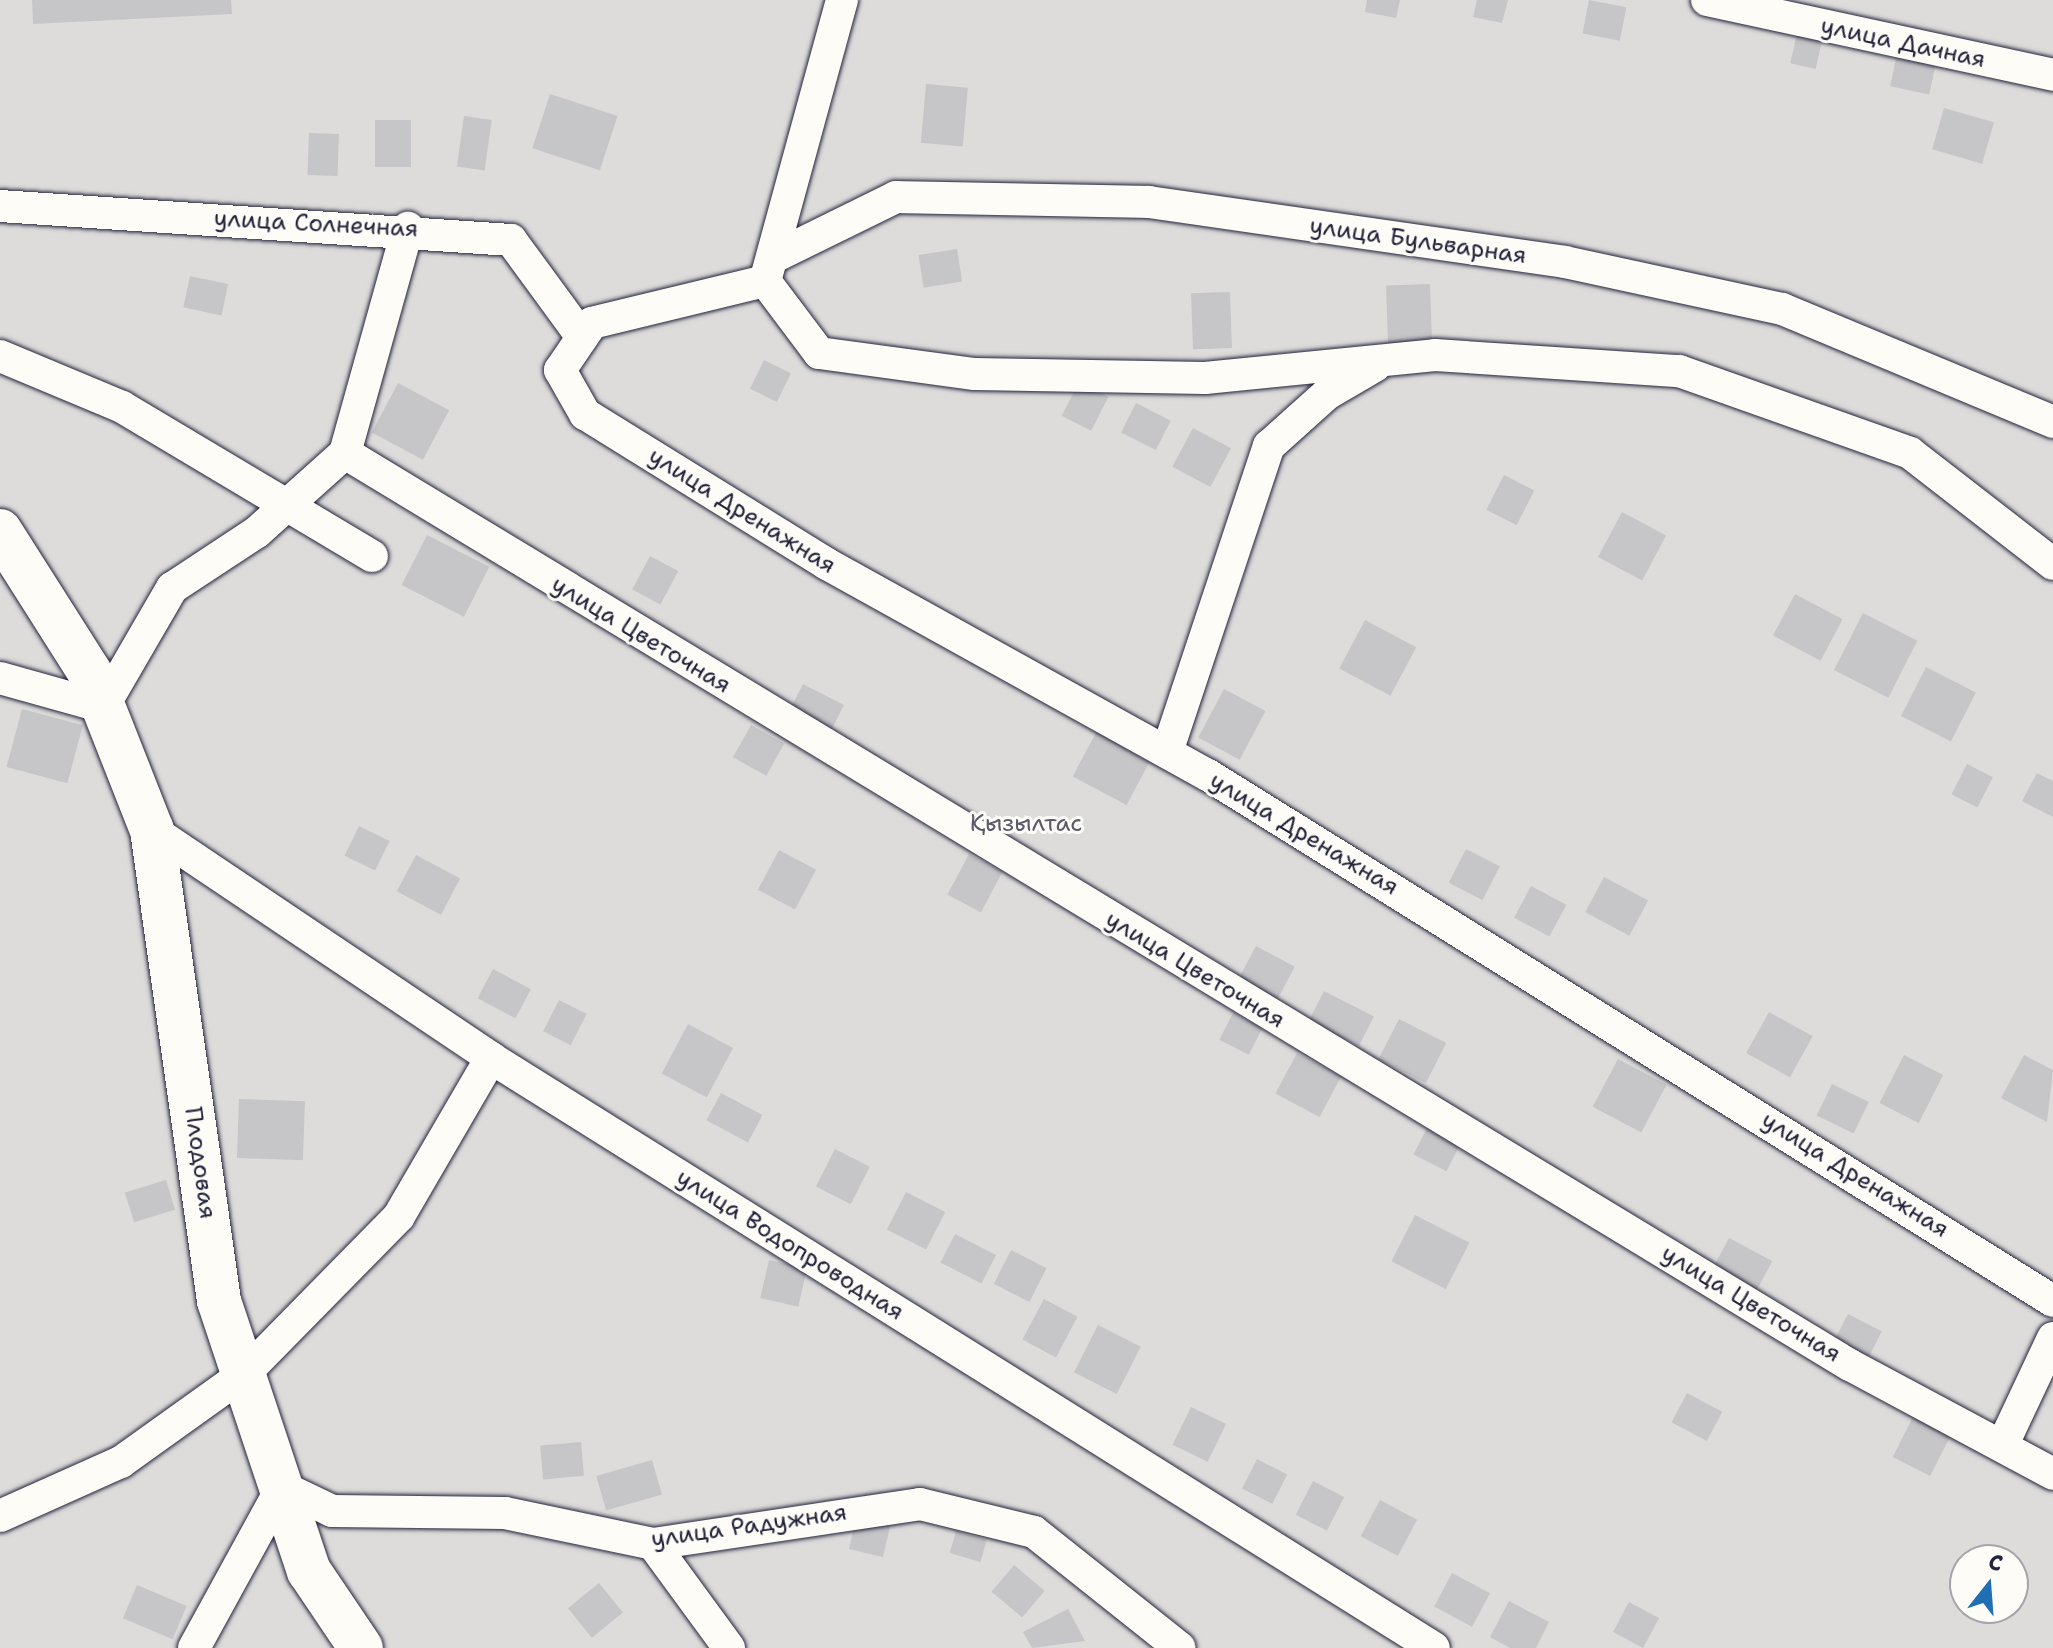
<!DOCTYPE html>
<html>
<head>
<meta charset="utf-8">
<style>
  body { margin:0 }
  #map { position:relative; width:2053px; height:1648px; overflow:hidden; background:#fdfcf7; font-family:"Shantell Sans",sans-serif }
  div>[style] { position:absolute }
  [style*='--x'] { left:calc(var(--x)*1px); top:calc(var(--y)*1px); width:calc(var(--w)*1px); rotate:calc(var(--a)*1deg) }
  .green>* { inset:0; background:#dddcdb }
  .building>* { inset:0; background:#c6c6c8; transform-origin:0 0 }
  .roads { filter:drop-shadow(0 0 2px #22223b) drop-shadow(0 0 2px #22223b) }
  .street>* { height:32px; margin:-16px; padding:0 16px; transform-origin:16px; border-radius:16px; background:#fdfcf7 }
  .secondary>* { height:44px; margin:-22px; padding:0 22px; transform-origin:22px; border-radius:22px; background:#fdfcf7 }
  span { translate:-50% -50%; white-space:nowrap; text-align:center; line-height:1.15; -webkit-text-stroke:6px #fdfcf7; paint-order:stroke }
  .street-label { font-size:24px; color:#22223b }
  .park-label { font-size:24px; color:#5a5a6b }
  .north { position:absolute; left:1949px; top:1544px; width:80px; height:80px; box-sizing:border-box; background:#fdfcf7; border:2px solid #a5a5ac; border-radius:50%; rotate:17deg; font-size:22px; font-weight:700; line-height:32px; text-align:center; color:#22223b }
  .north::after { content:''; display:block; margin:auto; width:28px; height:36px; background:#1f6fb2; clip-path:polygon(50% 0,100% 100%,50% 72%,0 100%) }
</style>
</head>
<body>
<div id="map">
  <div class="green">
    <div style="clip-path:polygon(evenodd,0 0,2053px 0,2053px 1648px,0 1648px,0 0,1965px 1560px,2013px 1560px,2013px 1608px,1965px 1608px,1965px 1560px)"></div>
  </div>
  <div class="building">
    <div style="clip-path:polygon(32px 0,231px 0,232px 14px,33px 24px)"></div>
    <div style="clip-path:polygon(1367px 0,1400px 0,1396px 18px,1365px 12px)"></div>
    <div style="clip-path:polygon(1477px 0,1508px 0,1502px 23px,1473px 17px)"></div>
    <div style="left:1589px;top:0;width:38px;height:34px;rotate:11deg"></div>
    <div style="left:1797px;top:34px;width:26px;height:30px;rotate:13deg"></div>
    <div style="left:1897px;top:54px;width:40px;height:33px;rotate:12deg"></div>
    <div style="left:926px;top:84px;width:42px;height:59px;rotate:5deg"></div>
    <div style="left:550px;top:94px;width:71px;height:57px;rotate:18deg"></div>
    <div style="left:1944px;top:108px;width:52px;height:43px;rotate:16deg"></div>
    <div style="left:464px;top:116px;width:28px;height:51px;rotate:8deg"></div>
    <div style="left:375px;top:120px;width:36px;height:47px"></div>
    <div style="left:309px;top:133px;width:30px;height:42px;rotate:2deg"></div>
    <div style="left:957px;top:249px;width:33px;height:39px;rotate:81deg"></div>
    <div style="left:190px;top:276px;width:39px;height:32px;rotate:12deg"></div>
    <div style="left:1430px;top:284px;width:58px;height:44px;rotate:88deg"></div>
    <div style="left:1230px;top:292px;width:56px;height:39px;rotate:88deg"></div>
    <div style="left:764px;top:360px;width:30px;height:32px;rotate:26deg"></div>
    <div style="left:1079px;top:382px;width:33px;height:38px;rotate:27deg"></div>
    <div style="left:398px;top:383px;width:58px;height:56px;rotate:28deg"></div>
    <div style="left:1136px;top:403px;width:39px;height:33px;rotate:27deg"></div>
    <div style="left:1193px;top:428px;width:43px;height:44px;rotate:28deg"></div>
    <div style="left:1504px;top:475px;width:34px;height:39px;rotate:27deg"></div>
    <div style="left:1622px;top:512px;width:50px;height:51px;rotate:28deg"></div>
    <div style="left:427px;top:535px;width:70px;height:56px;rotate:27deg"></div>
    <div style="left:650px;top:556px;width:32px;height:38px;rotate:28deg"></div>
    <div style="left:1795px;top:594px;width:54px;height:47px;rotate:28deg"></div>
    <div style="left:1863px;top:613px;width:61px;height:64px;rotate:27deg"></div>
    <div style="left:1365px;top:620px;width:58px;height:55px;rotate:28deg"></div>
    <div style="left:1926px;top:667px;width:56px;height:55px;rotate:27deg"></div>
    <div style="left:803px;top:684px;width:46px;height:34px;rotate:27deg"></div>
    <div style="left:1224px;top:689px;width:47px;height:55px;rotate:28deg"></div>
    <div style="left:22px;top:709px;width:63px;height:60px;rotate:15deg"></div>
    <div style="left:751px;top:725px;width:38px;height:37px;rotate:29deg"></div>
    <div style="left:1099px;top:727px;width:61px;height:56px;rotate:28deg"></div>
    <div style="left:1967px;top:764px;width:29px;height:34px;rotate:27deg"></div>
    <div style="clip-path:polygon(2037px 773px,2053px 781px,2053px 817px,2022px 801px)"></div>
    <div style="left:359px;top:826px;width:34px;height:33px;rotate:26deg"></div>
    <div style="left:1466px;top:849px;width:38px;height:38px;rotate:27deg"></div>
    <div style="left:779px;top:850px;width:42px;height:45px;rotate:28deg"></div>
    <div style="left:969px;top:854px;width:38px;height:46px;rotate:28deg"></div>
    <div style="left:416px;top:855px;width:50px;height:41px;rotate:28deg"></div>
    <div style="left:1604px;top:877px;width:50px;height:40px;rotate:28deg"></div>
    <div style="left:1531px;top:886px;width:40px;height:36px;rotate:28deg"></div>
    <div style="left:1256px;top:946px;width:44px;height:39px;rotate:28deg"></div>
    <div style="left:493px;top:969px;width:43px;height:33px;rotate:28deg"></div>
    <div style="left:1324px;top:991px;width:56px;height:33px;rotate:27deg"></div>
    <div style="left:559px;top:1000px;width:31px;height:35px;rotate:27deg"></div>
    <div style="left:1769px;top:1012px;width:50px;height:47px;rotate:29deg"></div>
    <div style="left:1233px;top:1013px;width:33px;height:30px;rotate:27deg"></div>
    <div style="left:1399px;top:1019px;width:53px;height:45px;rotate:27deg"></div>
    <div style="left:688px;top:1024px;width:51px;height:56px;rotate:28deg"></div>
    <div style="left:1297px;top:1053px;width:50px;height:46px;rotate:28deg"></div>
    <div style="left:1904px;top:1055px;width:44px;height:54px;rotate:27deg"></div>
    <div style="clip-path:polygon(2024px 1055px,2053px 1070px,2047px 1122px,2001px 1098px)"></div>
    <div style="left:1618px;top:1059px;width:55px;height:54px;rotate:28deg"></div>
    <div style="left:1832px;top:1084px;width:41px;height:35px;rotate:26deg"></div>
    <div style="left:721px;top:1093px;width:47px;height:31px;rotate:28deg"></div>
    <div style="left:239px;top:1099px;width:66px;height:59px;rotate:2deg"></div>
    <div style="left:1428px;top:1126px;width:37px;height:32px;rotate:27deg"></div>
    <div style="left:835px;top:1149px;width:39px;height:42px;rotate:27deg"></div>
    <div style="left:166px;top:1180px;width:31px;height:43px;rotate:73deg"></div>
    <div style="left:906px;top:1192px;width:44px;height:42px;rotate:27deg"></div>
    <div style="left:1415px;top:1215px;width:61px;height:52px;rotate:27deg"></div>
    <div style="left:955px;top:1234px;width:46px;height:32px;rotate:27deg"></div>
    <div style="left:1729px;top:1238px;width:49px;height:35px;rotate:28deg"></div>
    <div style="left:1011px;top:1250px;width:40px;height:38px;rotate:27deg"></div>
    <div style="left:769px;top:1260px;width:39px;height:39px;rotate:13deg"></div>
    <div style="left:1044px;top:1299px;width:38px;height:46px;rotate:28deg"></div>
    <div style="left:1848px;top:1314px;width:38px;height:29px;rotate:27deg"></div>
    <div style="left:1098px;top:1325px;width:48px;height:53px;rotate:27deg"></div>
    <div style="left:1687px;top:1393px;width:40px;height:33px;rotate:28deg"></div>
    <div style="left:1191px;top:1407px;width:39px;height:42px;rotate:26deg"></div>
    <div style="left:1914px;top:1415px;width:42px;height:47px;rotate:27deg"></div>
    <div style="left:581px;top:1442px;width:34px;height:41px;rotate:85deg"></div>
    <div style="left:1257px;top:1459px;width:34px;height:33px;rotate:27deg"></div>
    <div style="left:652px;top:1460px;width:36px;height:58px;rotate:74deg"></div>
    <div style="left:1313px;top:1481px;width:35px;height:38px;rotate:27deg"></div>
    <div style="left:1380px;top:1500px;width:42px;height:41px;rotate:28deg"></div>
    <div style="left:857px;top:1514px;width:35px;height:36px;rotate:13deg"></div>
    <div style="left:956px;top:1531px;width:32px;height:23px;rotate:16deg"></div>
    <div style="left:1014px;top:1565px;width:40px;height:35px;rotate:40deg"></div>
    <div style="left:1452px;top:1573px;width:43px;height:38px;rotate:28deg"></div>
    <div style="left:599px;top:1583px;width:38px;height:40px;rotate:51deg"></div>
    <div style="left:137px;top:1585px;width:54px;height:36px;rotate:23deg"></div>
    <div style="clip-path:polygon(1509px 1601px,1549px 1622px,1536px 1648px,1510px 1648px,1490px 1637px)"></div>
    <div style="left:1629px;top:1602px;width:34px;height:34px;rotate:28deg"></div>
    <div style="clip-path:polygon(1068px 1609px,1085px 1641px,1032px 1648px,1023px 1632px)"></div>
  </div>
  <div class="roads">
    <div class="street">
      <div style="--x:842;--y:0;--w:291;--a:105.3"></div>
      <div style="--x:765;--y:281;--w:178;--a:166.4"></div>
      <div style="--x:592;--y:323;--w:57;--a:124.2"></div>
      <div style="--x:560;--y:370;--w:51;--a:60.4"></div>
      <div style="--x:585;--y:414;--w:285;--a:31.8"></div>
      <div style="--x:827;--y:564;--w:436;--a:29"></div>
      <div style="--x:1208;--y:775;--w:995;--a:31.9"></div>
      <div style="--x:1707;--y:0;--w:354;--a:12.2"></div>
      <div style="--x:0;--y:206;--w:512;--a:3.81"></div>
      <div style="--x:511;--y:240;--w:120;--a:53.8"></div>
      <div style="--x:772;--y:258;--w:138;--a:-26.2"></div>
      <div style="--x:896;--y:197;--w:253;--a:1.1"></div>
      <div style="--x:1149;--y:202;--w:420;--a:8.2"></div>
      <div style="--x:1565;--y:262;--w:222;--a:12.2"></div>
      <div style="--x:1782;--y:309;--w:294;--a:22.6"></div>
      <div style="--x:765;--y:281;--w:90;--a:53.1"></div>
      <div style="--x:819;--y:353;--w:157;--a:7.7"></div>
      <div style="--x:975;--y:374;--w:230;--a:1"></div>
      <div style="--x:1205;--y:378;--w:231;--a:-5.7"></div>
      <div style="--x:1435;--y:355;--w:245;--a:3.8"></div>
      <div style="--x:1679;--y:371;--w:245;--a:19.5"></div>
      <div style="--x:1910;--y:453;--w:181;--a:37.8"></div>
      <div style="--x:0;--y:356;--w:132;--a:22.7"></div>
      <div style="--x:122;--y:407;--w:291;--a:30.8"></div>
      <div style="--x:345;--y:453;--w:1760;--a:31.22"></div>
      <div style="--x:1850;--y:1365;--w:230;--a:28.2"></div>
      <div style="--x:0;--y:678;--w:107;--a:15.7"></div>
      <div style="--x:103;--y:707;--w:138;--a:-59.9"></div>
      <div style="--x:172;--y:588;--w:102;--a:-33.4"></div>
      <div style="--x:257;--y:532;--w:118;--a:-41.9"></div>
      <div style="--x:345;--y:453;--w:234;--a:-74.4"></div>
      <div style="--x:1167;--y:752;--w:323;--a:-71.6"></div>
      <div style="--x:1269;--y:446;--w:78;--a:-41.9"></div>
      <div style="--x:1327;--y:394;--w:56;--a:-30.3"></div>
      <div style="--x:152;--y:830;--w:409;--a:33.9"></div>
      <div style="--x:491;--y:1058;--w:1112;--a:32.03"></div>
      <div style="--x:2004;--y:1442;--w:115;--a:-64.8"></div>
      <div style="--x:0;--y:1516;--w:133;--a:-24.1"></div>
      <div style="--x:121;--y:1462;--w:151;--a:-35.6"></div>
      <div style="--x:244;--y:1374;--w:221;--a:-45.5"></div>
      <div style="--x:399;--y:1216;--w:183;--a:-59.8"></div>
      <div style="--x:653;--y:1544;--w:129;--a:53.8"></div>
      <div style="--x:194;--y:1648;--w:183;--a:-61.3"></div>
      <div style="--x:282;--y:1487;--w:55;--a:25.6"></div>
      <div style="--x:332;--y:1511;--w:173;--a:0.7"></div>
      <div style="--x:505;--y:1513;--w:151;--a:11.8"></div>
      <div style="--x:653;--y:1544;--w:270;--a:-8.5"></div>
      <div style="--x:920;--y:1504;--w:117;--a:13.8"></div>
      <div style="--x:1034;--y:1532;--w:186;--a:38.5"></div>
    </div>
    <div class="secondary">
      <div style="--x:0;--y:531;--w:168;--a:57.6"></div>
      <div style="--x:90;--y:673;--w:169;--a:68.5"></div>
      <div style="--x:152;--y:830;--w:476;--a:81.9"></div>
      <div style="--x:219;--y:1301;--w:285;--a:71.6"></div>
      <div style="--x:309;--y:1571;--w:93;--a:56"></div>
    </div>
  </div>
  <div class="street-label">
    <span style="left:1903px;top:43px;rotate:12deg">улица Дачная</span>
    <span style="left:316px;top:224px;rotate:3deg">улица Солнечная</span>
    <span style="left:1418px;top:241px;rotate:8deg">улица Бульварная</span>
    <span style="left:742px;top:511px;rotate:32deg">улица Дренажная</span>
    <span style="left:641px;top:635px;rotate:31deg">улица Цветочная</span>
    <span style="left:1304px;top:834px;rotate:31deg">улица Дренажная</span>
    <span style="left:1195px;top:970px;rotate:31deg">улица Цветочная</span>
    <span style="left:200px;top:1163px;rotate:82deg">Плодовая</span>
    <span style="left:1855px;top:1175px;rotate:32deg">улица Дренажная</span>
    <span style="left:790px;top:1245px;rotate:32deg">улица Водопроводная</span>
    <span style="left:1751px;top:1304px;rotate:31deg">улица Цветочная</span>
    <span style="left:749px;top:1526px;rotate:-8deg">улица Радужная</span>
  </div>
  <div class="park-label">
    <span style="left:1026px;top:824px">Қызылтас</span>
  </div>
  <div class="north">С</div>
</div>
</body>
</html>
